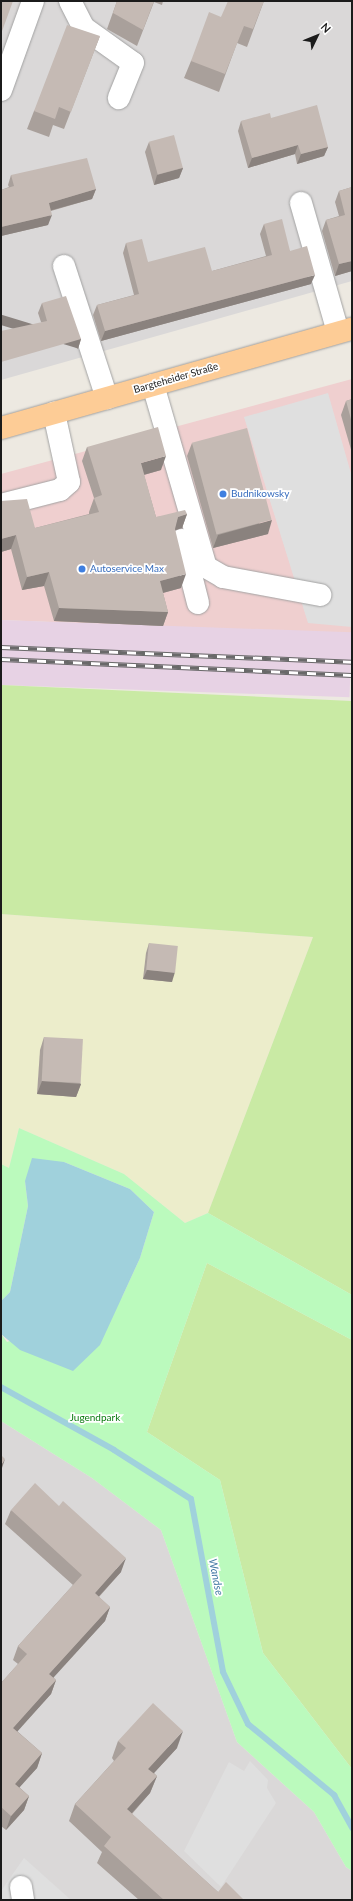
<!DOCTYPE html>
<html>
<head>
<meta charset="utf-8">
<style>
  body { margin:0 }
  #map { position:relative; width:353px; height:1901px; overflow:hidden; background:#ede9e1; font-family:Lato,sans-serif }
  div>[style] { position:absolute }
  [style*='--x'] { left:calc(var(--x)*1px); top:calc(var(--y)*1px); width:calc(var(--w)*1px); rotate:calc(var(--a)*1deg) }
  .residential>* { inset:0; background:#dad8d8 }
  .commercial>* { inset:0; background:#efcfcf }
  .industrial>* { inset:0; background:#e7d2e4; transform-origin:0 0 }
  .farmland>* { inset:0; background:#ecedcb }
  .grass>* { inset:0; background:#c9eaa4 }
  .park>* { inset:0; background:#bbfabd }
  .parking>* { inset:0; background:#dfdfdf }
  .water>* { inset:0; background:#a0d1dc }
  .stream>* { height:6px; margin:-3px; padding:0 3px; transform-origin:3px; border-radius:3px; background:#a0d1dc }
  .roads { filter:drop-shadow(0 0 1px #a2a2a2) drop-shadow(0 0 1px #a2a2a2) }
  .minor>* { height:22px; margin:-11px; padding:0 11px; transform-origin:11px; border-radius:11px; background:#fff }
  .major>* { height:22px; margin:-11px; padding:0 11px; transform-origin:11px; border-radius:11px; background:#fdcc96 }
  .rail>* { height:4.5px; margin-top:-2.25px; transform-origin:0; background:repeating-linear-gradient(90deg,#fff 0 9px,#696969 0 18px); box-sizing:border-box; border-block:1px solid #696969 }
  .wall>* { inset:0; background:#a9a09b }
  .shaded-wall>* { inset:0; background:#8a827e; transform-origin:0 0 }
  .building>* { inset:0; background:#c5bab4; transform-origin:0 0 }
  .dots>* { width:11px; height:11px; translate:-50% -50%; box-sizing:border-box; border:2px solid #fff; border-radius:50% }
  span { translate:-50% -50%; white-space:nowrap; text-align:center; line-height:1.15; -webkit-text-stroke:3.5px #fff; paint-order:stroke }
  .street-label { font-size:10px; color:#1b1b1b }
  .shop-label { font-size:10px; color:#366cbe }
  .left { translate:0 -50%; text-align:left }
  .park-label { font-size:10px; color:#097a0e }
  .water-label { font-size:11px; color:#4479a4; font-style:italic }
  .frame { position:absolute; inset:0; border:2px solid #1b1b1b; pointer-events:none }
  .north { position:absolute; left:297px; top:16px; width:40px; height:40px; -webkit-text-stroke:3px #fff; paint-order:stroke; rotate:47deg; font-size:11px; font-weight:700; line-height:16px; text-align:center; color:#1b1b1b }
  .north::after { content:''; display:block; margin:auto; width:14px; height:18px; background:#1b1b1b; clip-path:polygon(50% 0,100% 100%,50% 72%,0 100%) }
</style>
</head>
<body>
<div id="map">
  <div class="residential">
    <div style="clip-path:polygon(1px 1px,352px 1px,352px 281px,1px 380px)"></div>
    <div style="clip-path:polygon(1px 1421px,92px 1478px,161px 1530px,237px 1742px,314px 1812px,346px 1867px,352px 1871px,352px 1900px,1px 1900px)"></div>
  </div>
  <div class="commercial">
    <div style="clip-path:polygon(352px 379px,352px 634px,1px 620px,1px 474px)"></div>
  </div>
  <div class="industrial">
    <div style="left:1px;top:620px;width:351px;height:65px;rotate:2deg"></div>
  </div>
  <div class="farmland">
    <div style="clip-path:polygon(1px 914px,313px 937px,208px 1213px,185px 1223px,124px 1174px,19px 1128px,9px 1168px,1px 1164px)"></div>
  </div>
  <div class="grass">
    <div style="clip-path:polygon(1px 685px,352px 701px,352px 1295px,208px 1213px,313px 937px,1px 914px)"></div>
    <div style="clip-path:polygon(207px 1263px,352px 1340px,352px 1769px,263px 1653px,220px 1480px,147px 1432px)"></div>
  </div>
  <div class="park">
    <div style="clip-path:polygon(19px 1128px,124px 1174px,185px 1223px,208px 1213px,352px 1295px,352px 1340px,207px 1263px,147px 1432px,220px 1480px,263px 1653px,352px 1769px,352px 1871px,346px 1867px,314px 1812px,237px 1742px,161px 1530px,92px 1478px,1px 1421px,1px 1334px,7px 1342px,122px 1297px,140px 1258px,154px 1212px,130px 1189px,64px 1162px,25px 1181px,28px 1206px,10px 1292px,1px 1301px,1px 1164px,9px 1168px)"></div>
  </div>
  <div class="parking">
    <div style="clip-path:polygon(328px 393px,352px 477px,352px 627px,308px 623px,244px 417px)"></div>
    <div style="clip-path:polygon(250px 1761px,268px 1780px,267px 1788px,276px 1803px,221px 1887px,184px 1851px,229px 1762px,244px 1771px)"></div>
    <div style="clip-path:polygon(24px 1858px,71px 1900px,1px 1900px,1px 1891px)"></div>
  </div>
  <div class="water">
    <div style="clip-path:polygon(32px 1158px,64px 1162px,130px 1189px,154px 1212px,140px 1258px,100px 1345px,73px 1371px,20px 1350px,1px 1334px,1px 1301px,10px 1292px,28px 1206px,25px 1181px)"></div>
  </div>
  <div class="stream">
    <div style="--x:1;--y:1387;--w:129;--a:29.1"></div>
    <div style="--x:114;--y:1450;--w:91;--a:32.5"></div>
    <div style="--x:191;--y:1499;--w:176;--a:79.5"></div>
    <div style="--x:223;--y:1672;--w:58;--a:64.3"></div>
    <div style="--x:248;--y:1724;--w:112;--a:39.5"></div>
    <div style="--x:334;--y:1795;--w:38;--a:61"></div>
  </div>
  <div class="roads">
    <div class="minor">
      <div style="--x:70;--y:1;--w:30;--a:63"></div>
      <div style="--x:84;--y:28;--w:60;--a:35.5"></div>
      <div style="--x:133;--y:63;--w:38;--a:112"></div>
      <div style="--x:1;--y:90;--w:95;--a:-70.2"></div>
      <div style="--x:301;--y:203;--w:134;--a:74"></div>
      <div style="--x:64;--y:266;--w:139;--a:72"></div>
      <div style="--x:153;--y:385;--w:190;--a:73.8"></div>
      <div style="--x:206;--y:567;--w:20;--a:30"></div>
      <div style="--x:223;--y:577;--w:99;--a:10.5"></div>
      <div style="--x:1;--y:505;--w:61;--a:-14.3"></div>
      <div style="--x:60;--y:490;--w:12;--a:-42"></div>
      <div style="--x:69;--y:482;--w:71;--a:-102.3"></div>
      <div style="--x:182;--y:540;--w:65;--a:75.7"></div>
      <div style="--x:21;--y:1887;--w:13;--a:81"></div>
    </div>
    <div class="major">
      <div style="--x:1;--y:428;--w:365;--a:-15.8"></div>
    </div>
  </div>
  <div class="rail">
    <div style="--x:1;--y:647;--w:351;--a:2.4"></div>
    <div style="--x:1;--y:659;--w:351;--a:2.6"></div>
  </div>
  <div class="wall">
    <div style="clip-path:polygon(117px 1px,163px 1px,162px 5px,154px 2px,137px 46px,107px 29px)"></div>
    <div style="clip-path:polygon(264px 1px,247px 47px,237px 43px,219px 92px,184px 78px,191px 61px,221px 17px)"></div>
    <div style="clip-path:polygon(100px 36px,64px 129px,53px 125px,49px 137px,27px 129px,34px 111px)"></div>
    <div style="clip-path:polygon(271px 118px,328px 147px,324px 156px,297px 164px,295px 154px,248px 168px,238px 131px,241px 121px)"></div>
    <div style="clip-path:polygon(149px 142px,183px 168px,179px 178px,154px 185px,145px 152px)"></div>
    <div style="clip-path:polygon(11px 175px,96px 189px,92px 199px,51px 211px,48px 225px,1px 236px,1px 190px,9px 187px,8px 185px)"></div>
    <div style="clip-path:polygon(352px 187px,352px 271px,335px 276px,322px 231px,326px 220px,339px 216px,335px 202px,339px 191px)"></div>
    <div style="clip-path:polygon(264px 224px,290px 251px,311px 284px,101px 341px,93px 315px,97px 305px,134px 295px,123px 253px,126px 243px,148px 262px,212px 271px,266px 256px,260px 234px)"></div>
    <div style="clip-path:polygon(42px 303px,81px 339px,78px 349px,41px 322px,38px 313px)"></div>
    <div style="clip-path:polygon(352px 399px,352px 453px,341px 415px,346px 401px)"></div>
    <div style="clip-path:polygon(192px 443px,268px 534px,213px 548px,187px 456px)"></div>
    <div style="clip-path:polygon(87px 447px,161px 470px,144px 475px,156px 517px,187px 514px,182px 528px,175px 530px,181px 588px,163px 593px,168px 612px,163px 626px,54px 621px,44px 586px,22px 590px,11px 549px,1px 552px,1px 501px,35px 528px,89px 514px,89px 512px,94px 498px,82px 461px)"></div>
    <div style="clip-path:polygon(149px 943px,172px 982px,143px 979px,146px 953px)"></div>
    <div style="clip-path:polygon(44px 1037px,81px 1084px,76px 1097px,37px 1094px,40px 1050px)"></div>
    <div style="clip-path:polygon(11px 1510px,121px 1572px,99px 1597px,110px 1607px,105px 1621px,53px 1677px,56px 1680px,51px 1694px,17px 1731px,42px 1753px,37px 1768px,19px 1787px,29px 1796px,24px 1810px,6px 1830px,1px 1826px,1px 1683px,18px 1664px,13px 1660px,18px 1646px,73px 1585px,5px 1524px)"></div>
    <div style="clip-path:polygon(118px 1741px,177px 1748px,154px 1773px,157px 1776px,150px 1793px,132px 1814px,218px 1892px,244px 1900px,139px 1900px,97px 1863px,102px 1852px,69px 1821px,75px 1804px,114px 1761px,112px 1758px)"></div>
  </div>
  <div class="shaded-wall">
    <div style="clip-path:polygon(298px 145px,295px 154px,248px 168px,252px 158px)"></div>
    <div style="clip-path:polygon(328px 147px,324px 156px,297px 164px,301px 154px)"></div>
    <div style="clip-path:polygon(183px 168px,179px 178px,154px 185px,157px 175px)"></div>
    <div style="clip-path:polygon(96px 189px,92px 199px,45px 212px,49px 203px)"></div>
    <div style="clip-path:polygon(52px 215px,48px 225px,1px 236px,1px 227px)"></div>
    <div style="clip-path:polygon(352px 261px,352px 271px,335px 276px,339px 264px)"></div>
    <div style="clip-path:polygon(315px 275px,311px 284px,101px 341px,105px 331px)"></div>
    <div style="left:81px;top:339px;width:10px;height:83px;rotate:107deg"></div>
    <div style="clip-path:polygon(166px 456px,161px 470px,136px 477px,141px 463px)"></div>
    <div style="clip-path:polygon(187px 514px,182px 528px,173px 531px,178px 517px)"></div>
    <div style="clip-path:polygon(272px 520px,268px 534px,213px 548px,218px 535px)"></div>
    <div style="clip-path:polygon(16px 535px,11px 549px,1px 552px,1px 539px)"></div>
    <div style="clip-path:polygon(49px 572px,44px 586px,22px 590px,27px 577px)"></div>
    <div style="clip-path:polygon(186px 574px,181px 588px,155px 595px,160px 581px)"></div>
    <div style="clip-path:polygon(59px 608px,168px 612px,163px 626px,54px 621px)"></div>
    <div style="clip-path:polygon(147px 970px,175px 972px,172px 982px,143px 979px)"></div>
    <div style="clip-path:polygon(42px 1081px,81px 1084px,76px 1097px,37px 1094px)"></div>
    <div style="clip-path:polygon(5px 1459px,1px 1471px,1px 1465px)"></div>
    <div style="clip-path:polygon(126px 1558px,121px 1572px,89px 1607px,95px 1593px)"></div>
    <div style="clip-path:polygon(110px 1607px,105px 1621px,44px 1688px,49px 1674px)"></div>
    <div style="clip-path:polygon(56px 1680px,51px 1694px,8px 1742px,13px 1728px)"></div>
    <div style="clip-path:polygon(183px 1731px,177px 1748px,142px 1786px,148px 1769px)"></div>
    <div style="clip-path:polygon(42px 1753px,37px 1768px,10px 1798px,15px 1784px)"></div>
    <div style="clip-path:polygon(157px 1776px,150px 1793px,120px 1826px,127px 1809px)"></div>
    <div style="clip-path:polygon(29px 1796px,24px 1810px,6px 1830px,11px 1816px)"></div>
  </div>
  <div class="building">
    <div style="clip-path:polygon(1px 1px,13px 1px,1px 34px)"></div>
    <div style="clip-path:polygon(117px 1px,154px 1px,143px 30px,113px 13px)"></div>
    <div style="clip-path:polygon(228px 1px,264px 1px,253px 29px,244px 26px,225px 74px,191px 61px,209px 12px,221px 17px)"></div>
    <div style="clip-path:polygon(67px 25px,100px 36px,71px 112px,59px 107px,55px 119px,34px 111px)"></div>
    <div style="clip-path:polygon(317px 105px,328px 147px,301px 154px,298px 145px,252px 158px,241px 121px,270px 113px,271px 118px)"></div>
    <div style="left:174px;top:135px;width:34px;height:26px;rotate:75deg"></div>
    <div style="clip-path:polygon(87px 158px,96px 189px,49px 203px,52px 215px,1px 227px,1px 190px,14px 186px,11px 175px)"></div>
    <div style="clip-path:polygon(352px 187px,352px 261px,339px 264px,326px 220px,345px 215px,339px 191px)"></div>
    <div style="clip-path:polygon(282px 219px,290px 251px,307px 246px,315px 275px,105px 331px,97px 305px,139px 294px,126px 243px,142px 239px,148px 262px,205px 247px,212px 271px,272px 255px,264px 224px)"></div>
    <div style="clip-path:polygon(66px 296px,81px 339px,1px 362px,1px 331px,47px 321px,42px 303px)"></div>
    <div style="clip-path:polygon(352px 399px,352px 423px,346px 401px)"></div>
    <div style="clip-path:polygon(158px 427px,166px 456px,141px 463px,156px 517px,185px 510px,187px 514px,178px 517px,175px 529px,186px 574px,160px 581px,168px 612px,59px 608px,49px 572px,27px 577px,16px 535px,1px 539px,1px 501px,27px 499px,35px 528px,99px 512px,94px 498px,102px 495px,87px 447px)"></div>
    <div style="left:247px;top:428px;width:95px;height:57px;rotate:75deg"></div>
    <div style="left:149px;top:943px;width:29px;height:27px;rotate:6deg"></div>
    <div style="left:44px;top:1037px;width:39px;height:44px;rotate:3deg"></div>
    <div style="clip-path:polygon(1px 1455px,5px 1459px,1px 1465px)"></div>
    <div style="clip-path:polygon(35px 1483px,59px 1506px,63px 1501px,126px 1558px,95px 1593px,110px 1607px,49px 1674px,56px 1680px,13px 1728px,42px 1753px,15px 1784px,29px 1796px,11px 1816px,1px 1807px,1px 1683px,27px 1654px,18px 1646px,82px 1575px,11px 1510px)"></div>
    <div style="clip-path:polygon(153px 1703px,183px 1731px,148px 1769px,157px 1776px,127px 1809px,218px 1892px,226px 1882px,244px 1900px,164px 1900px,104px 1846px,111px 1837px,75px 1804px,126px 1748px,118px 1741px)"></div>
  </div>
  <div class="dots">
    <div style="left:223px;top:494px;background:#3f7fe0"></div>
    <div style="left:82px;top:569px;background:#3f7fe0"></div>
  </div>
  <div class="street-label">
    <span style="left:176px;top:378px;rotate:-16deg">Bargteheider Straße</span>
  </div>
  <div class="shop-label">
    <span class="left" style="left:231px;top:494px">Budnikowsky</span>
    <span class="left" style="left:90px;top:569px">Autoservice Max</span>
  </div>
  <div class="park-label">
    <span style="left:95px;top:1418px">Jugendpark</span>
  </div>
  <div class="water-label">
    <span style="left:216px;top:1577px;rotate:79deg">Wandse</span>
  </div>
  <div class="frame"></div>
  <div class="north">N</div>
</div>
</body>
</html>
